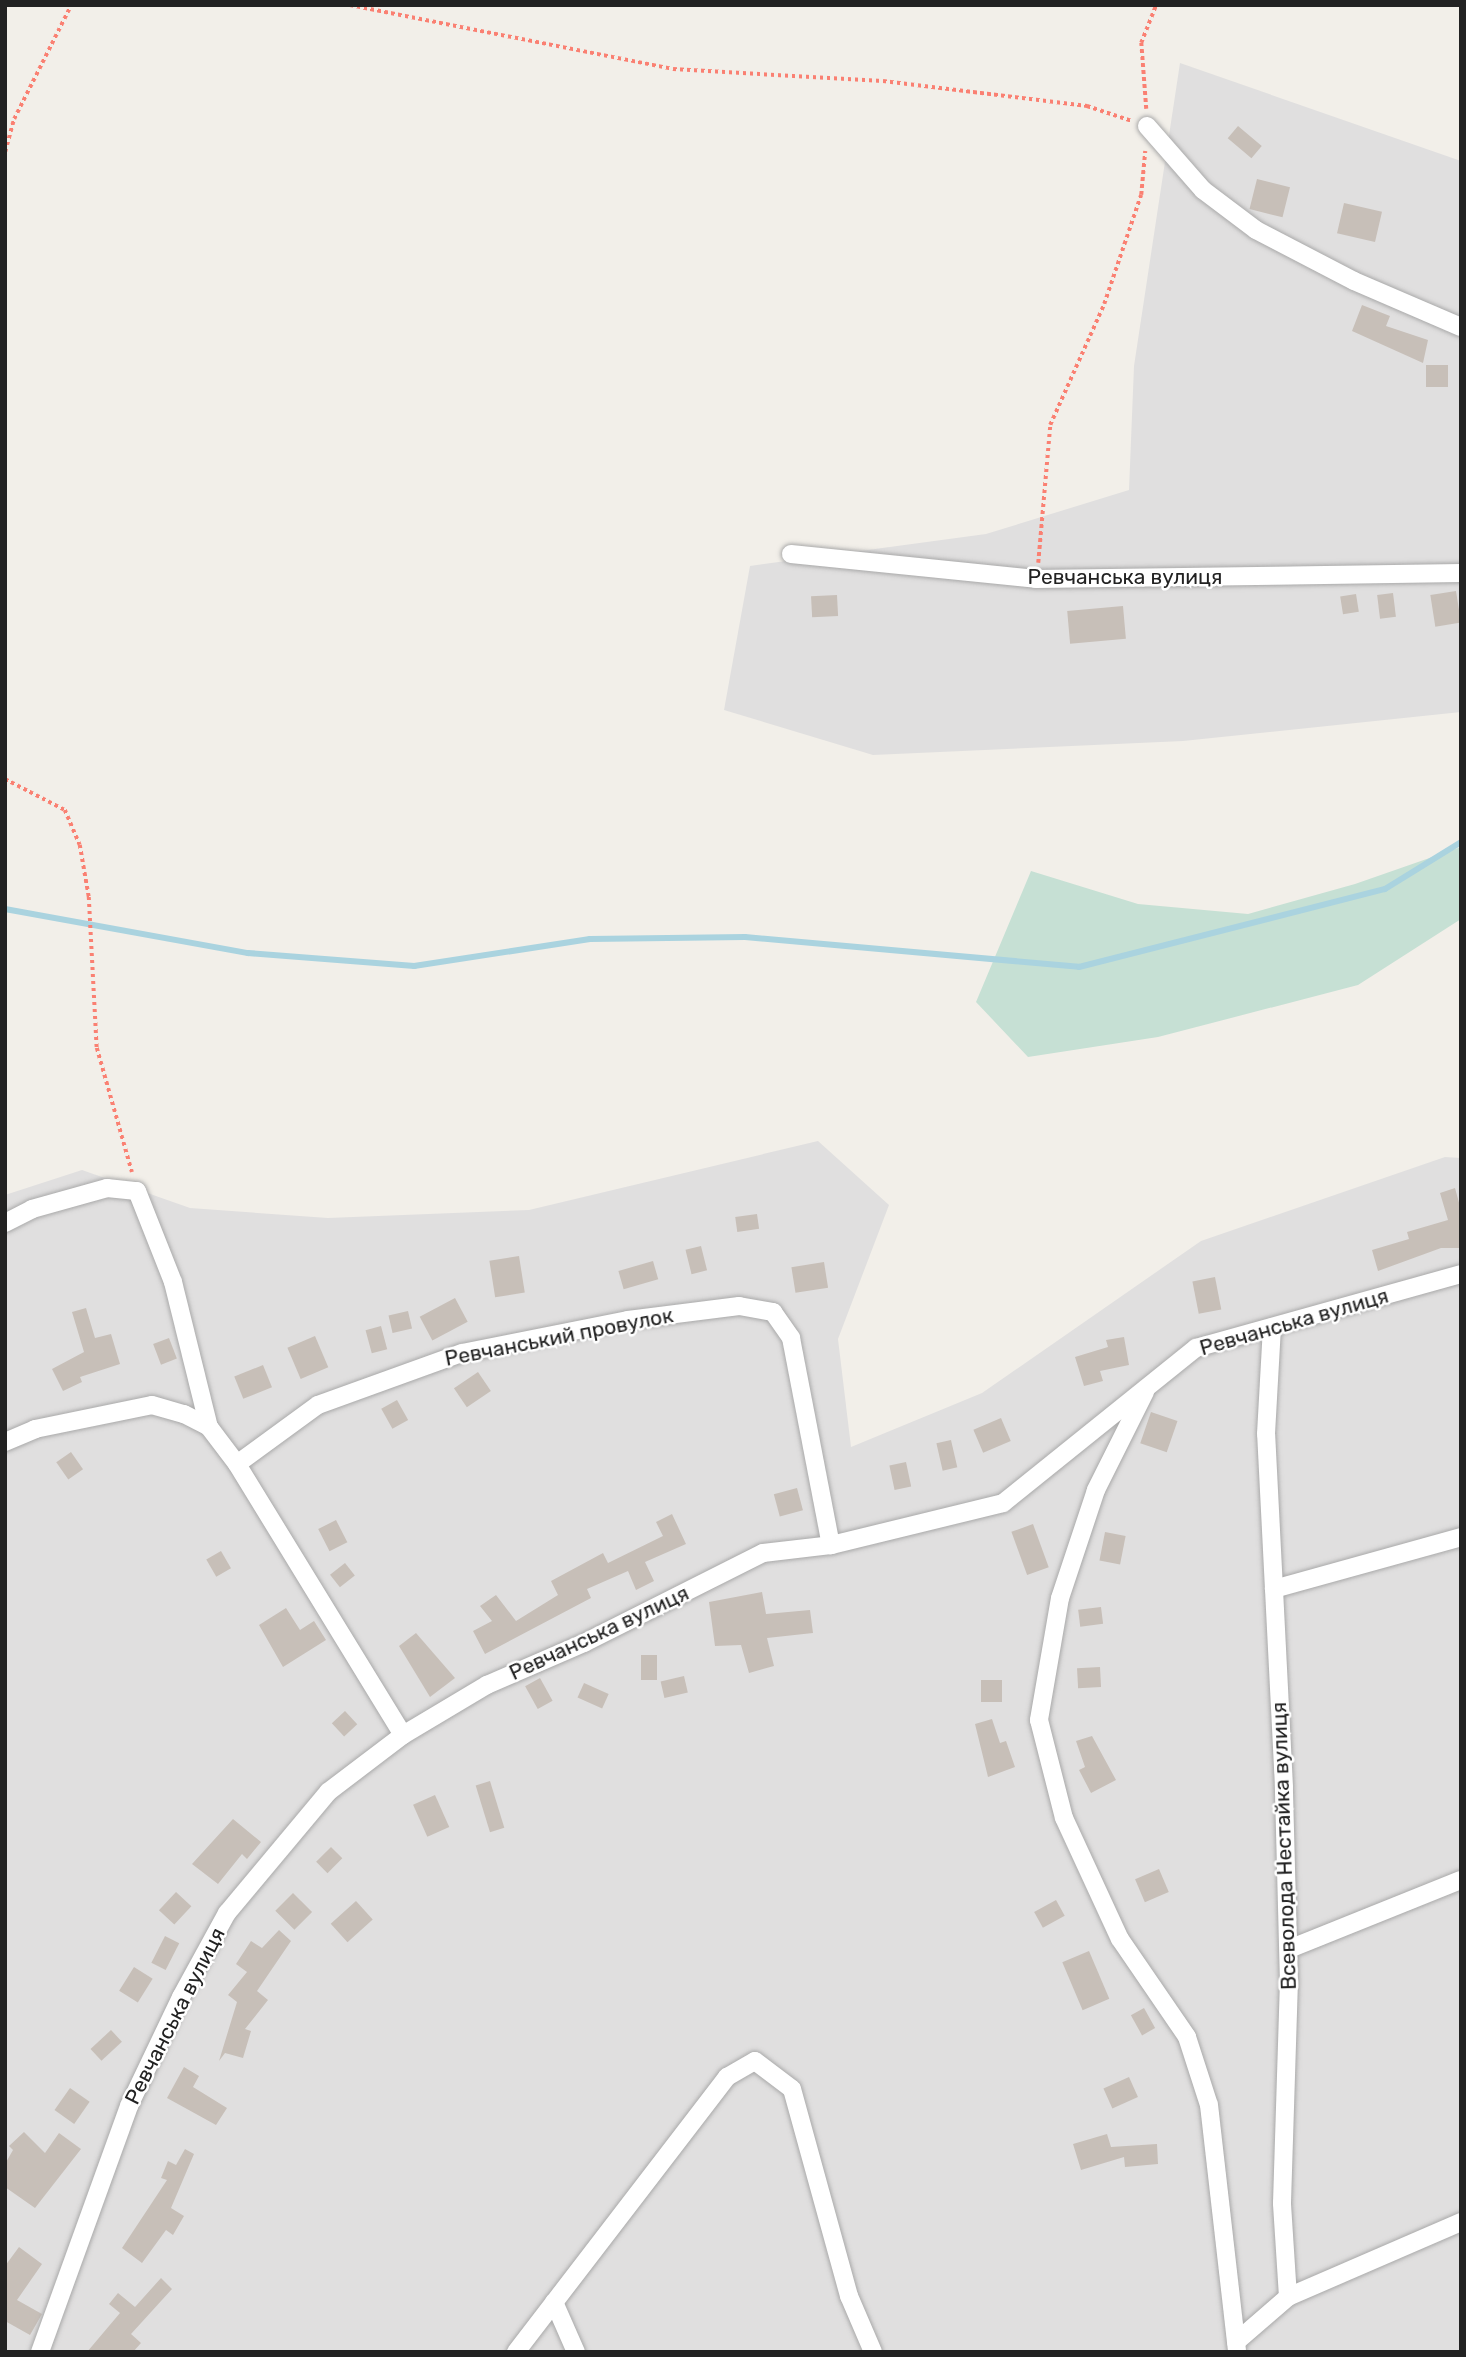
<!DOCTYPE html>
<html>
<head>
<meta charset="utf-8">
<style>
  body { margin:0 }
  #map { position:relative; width:1466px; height:2357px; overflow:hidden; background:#f2efe9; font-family:Rubik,sans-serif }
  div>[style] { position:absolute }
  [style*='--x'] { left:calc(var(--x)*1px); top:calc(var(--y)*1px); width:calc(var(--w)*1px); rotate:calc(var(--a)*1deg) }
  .residential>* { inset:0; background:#e0dfdf }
  .wetland>* { inset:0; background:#c6e0d4 }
  .stream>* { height:6px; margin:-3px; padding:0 3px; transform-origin:3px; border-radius:3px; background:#aad3df }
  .building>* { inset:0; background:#c7bfb8; transform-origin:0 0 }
  .path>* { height:3.5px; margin-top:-1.75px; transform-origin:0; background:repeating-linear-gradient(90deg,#fa8072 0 3.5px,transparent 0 7px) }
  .roads { filter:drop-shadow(0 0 2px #a9a9a9) drop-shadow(0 0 2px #a9a9a9) }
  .minor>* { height:18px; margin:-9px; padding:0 9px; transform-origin:9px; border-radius:9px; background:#fff }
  span { translate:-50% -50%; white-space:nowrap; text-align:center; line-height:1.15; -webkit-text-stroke:5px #fff; paint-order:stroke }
  .street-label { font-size:21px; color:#222 }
  .frame { position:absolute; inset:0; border:7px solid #222; pointer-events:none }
</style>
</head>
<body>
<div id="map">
  <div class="residential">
    <div style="clip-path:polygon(1180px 63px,1461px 161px,1461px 712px,1183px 741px,873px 755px,724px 710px,750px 566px,986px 534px,1129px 490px,1134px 366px)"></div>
    <div style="clip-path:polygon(818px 1141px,889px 1205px,838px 1339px,851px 1447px,982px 1393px,1201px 1241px,1445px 1157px,1461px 1158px,1461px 2352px,5px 2352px,5px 1195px,82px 1170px,190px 1208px,328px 1218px,529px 1210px)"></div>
  </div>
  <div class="wetland">
    <div style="clip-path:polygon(1461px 847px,1461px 919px,1358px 985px,1158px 1037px,1028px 1057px,976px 1002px,1031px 871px,1138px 904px,1248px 914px,1355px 884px)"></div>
  </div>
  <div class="stream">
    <div style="--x:5;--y:909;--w:247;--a:10.3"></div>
    <div style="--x:248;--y:953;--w:167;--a:4.5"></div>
    <div style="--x:414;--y:966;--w:178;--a:-8.7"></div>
    <div style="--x:590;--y:939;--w:155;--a:-0.7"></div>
    <div style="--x:745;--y:937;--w:335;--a:5.1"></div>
    <div style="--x:1079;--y:967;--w:316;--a:-14.3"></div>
    <div style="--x:1385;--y:889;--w:89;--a:-31.7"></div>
  </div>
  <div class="building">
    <div style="left:1238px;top:126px;width:31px;height:16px;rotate:40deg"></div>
    <div style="left:1257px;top:179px;width:34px;height:31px;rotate:14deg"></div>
    <div style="left:1344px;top:203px;width:39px;height:31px;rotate:13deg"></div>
    <div style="clip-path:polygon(1362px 305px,1390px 316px,1386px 326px,1428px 340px,1423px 363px,1352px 331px)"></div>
    <div style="left:1426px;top:365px;width:22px;height:22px"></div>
    <div style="left:1456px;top:591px;width:32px;height:26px;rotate:81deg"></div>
    <div style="left:1393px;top:593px;width:24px;height:16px;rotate:83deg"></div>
    <div style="left:1356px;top:594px;width:18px;height:16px;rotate:81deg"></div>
    <div style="left:837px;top:595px;width:21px;height:26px;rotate:87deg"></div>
    <div style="left:1123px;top:606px;width:33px;height:56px;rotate:85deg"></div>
    <div style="clip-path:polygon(1455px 1188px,1461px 1210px,1461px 1248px,1441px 1248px,1378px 1271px,1372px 1250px,1409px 1239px,1407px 1232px,1448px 1220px,1440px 1193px)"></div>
    <div style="left:757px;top:1214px;width:15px;height:22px;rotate:82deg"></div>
    <div style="left:701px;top:1246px;width:25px;height:16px;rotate:76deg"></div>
    <div style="left:519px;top:1256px;width:37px;height:30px;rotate:81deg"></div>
    <div style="left:653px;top:1261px;width:19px;height:36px;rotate:74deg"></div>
    <div style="left:824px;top:1262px;width:26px;height:33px;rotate:81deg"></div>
    <div style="left:1215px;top:1277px;width:33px;height:23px;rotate:79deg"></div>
    <div style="left:455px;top:1298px;width:27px;height:40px;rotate:62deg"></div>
    <div style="clip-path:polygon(86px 1308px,95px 1338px,111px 1334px,120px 1364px,80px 1377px,82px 1382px,63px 1391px,52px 1369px,84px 1352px,72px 1312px)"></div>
    <div style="left:408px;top:1311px;width:18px;height:20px;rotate:77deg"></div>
    <div style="left:381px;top:1326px;width:24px;height:16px;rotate:75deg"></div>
    <div style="left:315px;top:1336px;width:34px;height:30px;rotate:67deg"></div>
    <div style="clip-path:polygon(1124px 1337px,1129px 1365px,1100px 1371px,1103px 1381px,1084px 1386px,1075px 1357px,1108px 1347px,1106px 1340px)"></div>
    <div style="left:169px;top:1338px;width:22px;height:17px;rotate:69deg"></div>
    <div style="left:263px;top:1365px;width:24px;height:31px;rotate:68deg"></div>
    <div style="left:478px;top:1372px;width:23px;height:29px;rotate:56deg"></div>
    <div style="left:397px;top:1400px;width:23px;height:18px;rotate:61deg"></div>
    <div style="left:1151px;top:1412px;width:28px;height:33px;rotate:19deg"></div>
    <div style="left:1001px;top:1418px;width:25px;height:30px;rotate:67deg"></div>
    <div style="left:951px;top:1440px;width:28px;height:15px;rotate:77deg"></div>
    <div style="left:71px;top:1452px;width:21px;height:18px;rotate:55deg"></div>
    <div style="left:906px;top:1462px;width:25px;height:17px;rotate:78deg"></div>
    <div style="left:797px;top:1488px;width:23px;height:24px;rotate:75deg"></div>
    <div style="clip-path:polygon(672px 1514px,686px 1544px,645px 1562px,654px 1581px,636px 1590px,628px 1571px,587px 1589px,591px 1598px,485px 1654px,473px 1631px,492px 1621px,480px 1606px,496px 1595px,516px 1621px,558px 1595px,551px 1581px,603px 1553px,608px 1563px,663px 1536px,656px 1522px)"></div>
    <div style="left:336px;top:1520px;width:25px;height:20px;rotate:63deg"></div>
    <div style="left:1033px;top:1524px;width:46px;height:23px;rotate:70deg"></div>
    <div style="left:1105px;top:1532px;width:21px;height:29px;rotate:11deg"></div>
    <div style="left:221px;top:1551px;width:20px;height:17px;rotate:60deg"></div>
    <div style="left:345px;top:1563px;width:16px;height:19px;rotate:52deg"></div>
    <div style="clip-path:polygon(762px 1592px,766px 1614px,810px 1610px,813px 1633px,767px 1638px,774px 1666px,749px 1673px,741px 1645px,715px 1646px,709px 1602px)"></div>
    <div style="left:1101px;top:1607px;width:17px;height:23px;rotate:83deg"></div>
    <div style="clip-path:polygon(286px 1608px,300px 1630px,314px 1621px,326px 1640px,283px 1667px,259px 1625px)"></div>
    <div style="clip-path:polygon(416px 1633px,455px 1678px,430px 1697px,399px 1646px)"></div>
    <div style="left:641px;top:1655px;width:16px;height:25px"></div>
    <div style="left:1100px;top:1667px;width:20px;height:23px;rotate:87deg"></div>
    <div style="left:684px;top:1676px;width:17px;height:24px;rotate:77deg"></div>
    <div style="left:540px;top:1678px;width:26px;height:17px;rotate:61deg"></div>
    <div style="left:981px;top:1680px;width:21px;height:22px"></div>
    <div style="left:584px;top:1683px;width:27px;height:16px;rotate:24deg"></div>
    <div style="left:345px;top:1711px;width:18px;height:18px;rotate:47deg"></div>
    <div style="clip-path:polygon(992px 1719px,1000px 1743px,1006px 1741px,1015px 1767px,988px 1777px,975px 1724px)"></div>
    <div style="clip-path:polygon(1092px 1736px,1116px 1780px,1091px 1793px,1079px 1770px,1085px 1767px,1076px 1741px)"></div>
    <div style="left:490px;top:1781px;width:49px;height:15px;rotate:73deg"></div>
    <div style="left:435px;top:1795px;width:35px;height:24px;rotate:66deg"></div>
    <div style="clip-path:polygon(233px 1819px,261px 1842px,247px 1859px,242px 1854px,218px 1884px,192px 1864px)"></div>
    <div style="left:331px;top:1847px;width:16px;height:21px;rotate:45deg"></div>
    <div style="left:1159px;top:1869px;width:25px;height:26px;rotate:67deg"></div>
    <div style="left:176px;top:1892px;width:21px;height:25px;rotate:43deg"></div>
    <div style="left:293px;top:1893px;width:27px;height:25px;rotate:45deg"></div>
    <div style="left:1056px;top:1900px;width:18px;height:25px;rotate:61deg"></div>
    <div style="left:356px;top:1901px;width:25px;height:34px;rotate:48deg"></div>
    <div style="clip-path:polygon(279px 1930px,291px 1941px,257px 1991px,268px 2000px,245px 2029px,251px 2031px,243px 2058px,225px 2053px,219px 2061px,237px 2002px,228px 1995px,247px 1972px,236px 1964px,251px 1941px,262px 1948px)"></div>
    <div style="left:165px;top:1936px;width:16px;height:30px;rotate:27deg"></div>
    <div style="left:1089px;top:1951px;width:52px;height:29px;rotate:67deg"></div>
    <div style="left:134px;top:1967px;width:22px;height:28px;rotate:32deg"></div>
    <div style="left:1144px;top:2008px;width:23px;height:15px;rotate:61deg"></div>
    <div style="left:111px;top:2030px;width:16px;height:28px;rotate:47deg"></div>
    <div style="clip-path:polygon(184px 2067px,199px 2076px,193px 2087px,227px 2108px,216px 2125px,167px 2098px)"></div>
    <div style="left:1129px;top:2077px;width:22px;height:28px;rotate:66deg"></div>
    <div style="left:70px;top:2088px;width:24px;height:27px;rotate:35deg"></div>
    <div style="clip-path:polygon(24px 2132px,45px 2153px,59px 2133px,81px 2149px,35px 2208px,5px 2187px,5px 2164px,13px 2150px,9px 2146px)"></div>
    <div style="clip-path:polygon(1107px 2134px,1111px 2147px,1157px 2144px,1158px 2164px,1125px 2167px,1124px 2157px,1081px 2170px,1073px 2144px)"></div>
    <div style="clip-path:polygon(185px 2149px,194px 2154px,171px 2208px,184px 2216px,173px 2235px,166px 2230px,142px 2263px,122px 2248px,167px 2180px,161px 2178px,168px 2161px,176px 2165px)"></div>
    <div style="clip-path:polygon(19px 2247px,42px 2264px,17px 2300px,42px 2314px,30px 2335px,5px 2321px,5px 2266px)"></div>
    <div style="clip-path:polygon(161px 2278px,172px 2289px,131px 2334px,141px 2343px,133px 2352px,87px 2352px,120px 2313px,109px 2304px,118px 2293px,135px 2307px)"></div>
  </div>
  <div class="path">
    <div style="--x:350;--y:5;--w:329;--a:11.2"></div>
    <div style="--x:673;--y:69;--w:210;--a:3.3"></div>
    <div style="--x:883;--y:81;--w:206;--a:7"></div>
    <div style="--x:1087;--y:106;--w:47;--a:18.4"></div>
    <div style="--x:1146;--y:109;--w:66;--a:-94.3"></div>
    <div style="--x:1141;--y:43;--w:41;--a:-68.5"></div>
    <div style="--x:5;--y:152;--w:34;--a:-75"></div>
    <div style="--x:14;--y:119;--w:127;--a:-63.4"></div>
    <div style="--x:1038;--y:563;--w:139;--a:-85"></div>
    <div style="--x:1050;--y:425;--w:133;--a:-65.9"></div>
    <div style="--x:1104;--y:304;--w:115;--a:-71.3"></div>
    <div style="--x:1141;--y:195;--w:44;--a:-84.8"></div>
    <div style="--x:5;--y:779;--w:68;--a:27.3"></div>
    <div style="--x:65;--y:810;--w:38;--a:67"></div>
    <div style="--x:80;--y:845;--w:53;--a:80.2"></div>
    <div style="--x:89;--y:897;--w:151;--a:87"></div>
    <div style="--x:97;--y:1048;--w:129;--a:74.2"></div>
  </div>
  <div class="roads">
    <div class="minor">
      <div style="--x:1147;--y:126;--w:85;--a:48.8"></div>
      <div style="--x:1203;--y:190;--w:66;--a:37"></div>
      <div style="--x:1256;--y:230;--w:110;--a:27.5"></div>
      <div style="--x:1354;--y:281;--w:116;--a:23.3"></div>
      <div style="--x:791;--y:554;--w:246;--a:5.8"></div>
      <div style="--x:1036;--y:579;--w:425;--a:-0.8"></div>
      <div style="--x:5;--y:1223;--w:30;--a:-27"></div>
      <div style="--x:32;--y:1209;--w:78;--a:-15.6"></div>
      <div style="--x:107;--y:1188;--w:30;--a:6"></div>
      <div style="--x:137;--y:1191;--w:98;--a:68.4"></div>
      <div style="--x:173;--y:1282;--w:149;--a:76.1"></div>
      <div style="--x:1145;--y:1392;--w:110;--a:116.6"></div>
      <div style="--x:1096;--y:1490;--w:114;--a:108.4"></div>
      <div style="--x:1060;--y:1598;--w:124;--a:99.8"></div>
      <div style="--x:1039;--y:1720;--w:101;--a:75.7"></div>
      <div style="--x:1064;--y:1818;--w:133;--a:65.2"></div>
      <div style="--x:1120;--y:1939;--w:119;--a:55.6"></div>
      <div style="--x:1187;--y:2037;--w:71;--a:72.1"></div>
      <div style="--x:1209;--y:2105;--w:247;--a:83.5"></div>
      <div style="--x:5;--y:1442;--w:33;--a:-23"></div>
      <div style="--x:35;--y:1429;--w:119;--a:-11.6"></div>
      <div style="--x:152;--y:1405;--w:33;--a:16"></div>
      <div style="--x:184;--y:1414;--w:28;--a:27"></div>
      <div style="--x:209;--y:1427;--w:46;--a:52.9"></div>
      <div style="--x:1274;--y:1589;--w:194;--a:-15.5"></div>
      <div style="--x:403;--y:1735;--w:318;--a:-121.5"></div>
      <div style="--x:237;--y:1464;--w:100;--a:-36.1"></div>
      <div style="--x:318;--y:1405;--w:153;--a:-19.9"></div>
      <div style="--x:462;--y:1353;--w:169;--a:-11.2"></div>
      <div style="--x:628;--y:1320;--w:112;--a:-7.2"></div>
      <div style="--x:739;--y:1306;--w:35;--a:10"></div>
      <div style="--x:773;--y:1312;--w:32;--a:55"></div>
      <div style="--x:791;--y:1338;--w:211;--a:79.1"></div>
      <div style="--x:1289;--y:1949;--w:185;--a:-21.9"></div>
      <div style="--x:1288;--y:2297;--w:189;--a:-23.4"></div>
      <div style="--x:554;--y:2302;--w:55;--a:66.3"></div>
      <div style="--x:1236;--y:2342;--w:69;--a:-40.9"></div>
      <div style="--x:1288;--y:2297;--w:94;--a:-93.7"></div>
      <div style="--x:1282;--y:2203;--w:220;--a:-88.2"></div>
      <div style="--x:1289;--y:1983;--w:196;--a:-91.5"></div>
      <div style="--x:1284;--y:1787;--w:353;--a:-92.9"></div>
      <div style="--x:1266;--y:1434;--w:107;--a:-86.8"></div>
      <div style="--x:40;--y:2352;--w:262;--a:-70.1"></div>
      <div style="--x:129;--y:2106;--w:121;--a:-64.5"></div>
      <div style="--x:181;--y:1997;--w:96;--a:-61.3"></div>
      <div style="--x:227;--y:1913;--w:158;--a:-50.1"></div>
      <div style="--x:328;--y:1792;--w:94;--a:-37.2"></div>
      <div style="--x:403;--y:1735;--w:98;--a:-30.8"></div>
      <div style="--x:487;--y:1685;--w:106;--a:-23.4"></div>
      <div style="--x:584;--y:1643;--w:200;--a:-26.7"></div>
      <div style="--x:763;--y:1553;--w:68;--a:-6.7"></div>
      <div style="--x:831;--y:1545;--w:177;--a:-13.7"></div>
      <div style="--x:1003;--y:1503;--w:248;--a:-38.8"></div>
      <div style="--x:1196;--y:1348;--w:275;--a:-15.6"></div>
      <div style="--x:516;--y:2352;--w:347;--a:-52.5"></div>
      <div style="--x:727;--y:2077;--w:32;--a:-30"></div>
      <div style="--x:755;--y:2061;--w:46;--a:37.1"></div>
      <div style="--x:792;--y:2089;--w:215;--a:74.6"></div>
      <div style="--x:849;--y:2296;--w:61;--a:66.8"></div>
    </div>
  </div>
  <div class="street-label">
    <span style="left:1125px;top:577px">Ревчанська вулиця</span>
    <span style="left:1294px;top:1322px;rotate:-16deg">Ревчанська вулиця</span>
    <span style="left:559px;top:1337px;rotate:-11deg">Ревчанський провулок</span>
    <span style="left:599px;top:1633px;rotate:-25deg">Ревчанська вулиця</span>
    <span style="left:1284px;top:1846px;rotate:-92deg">Всеволода Нестайка вулиця</span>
    <span style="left:175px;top:2016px;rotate:-63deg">Ревчанська вулиця</span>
  </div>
  <div class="frame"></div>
</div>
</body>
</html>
